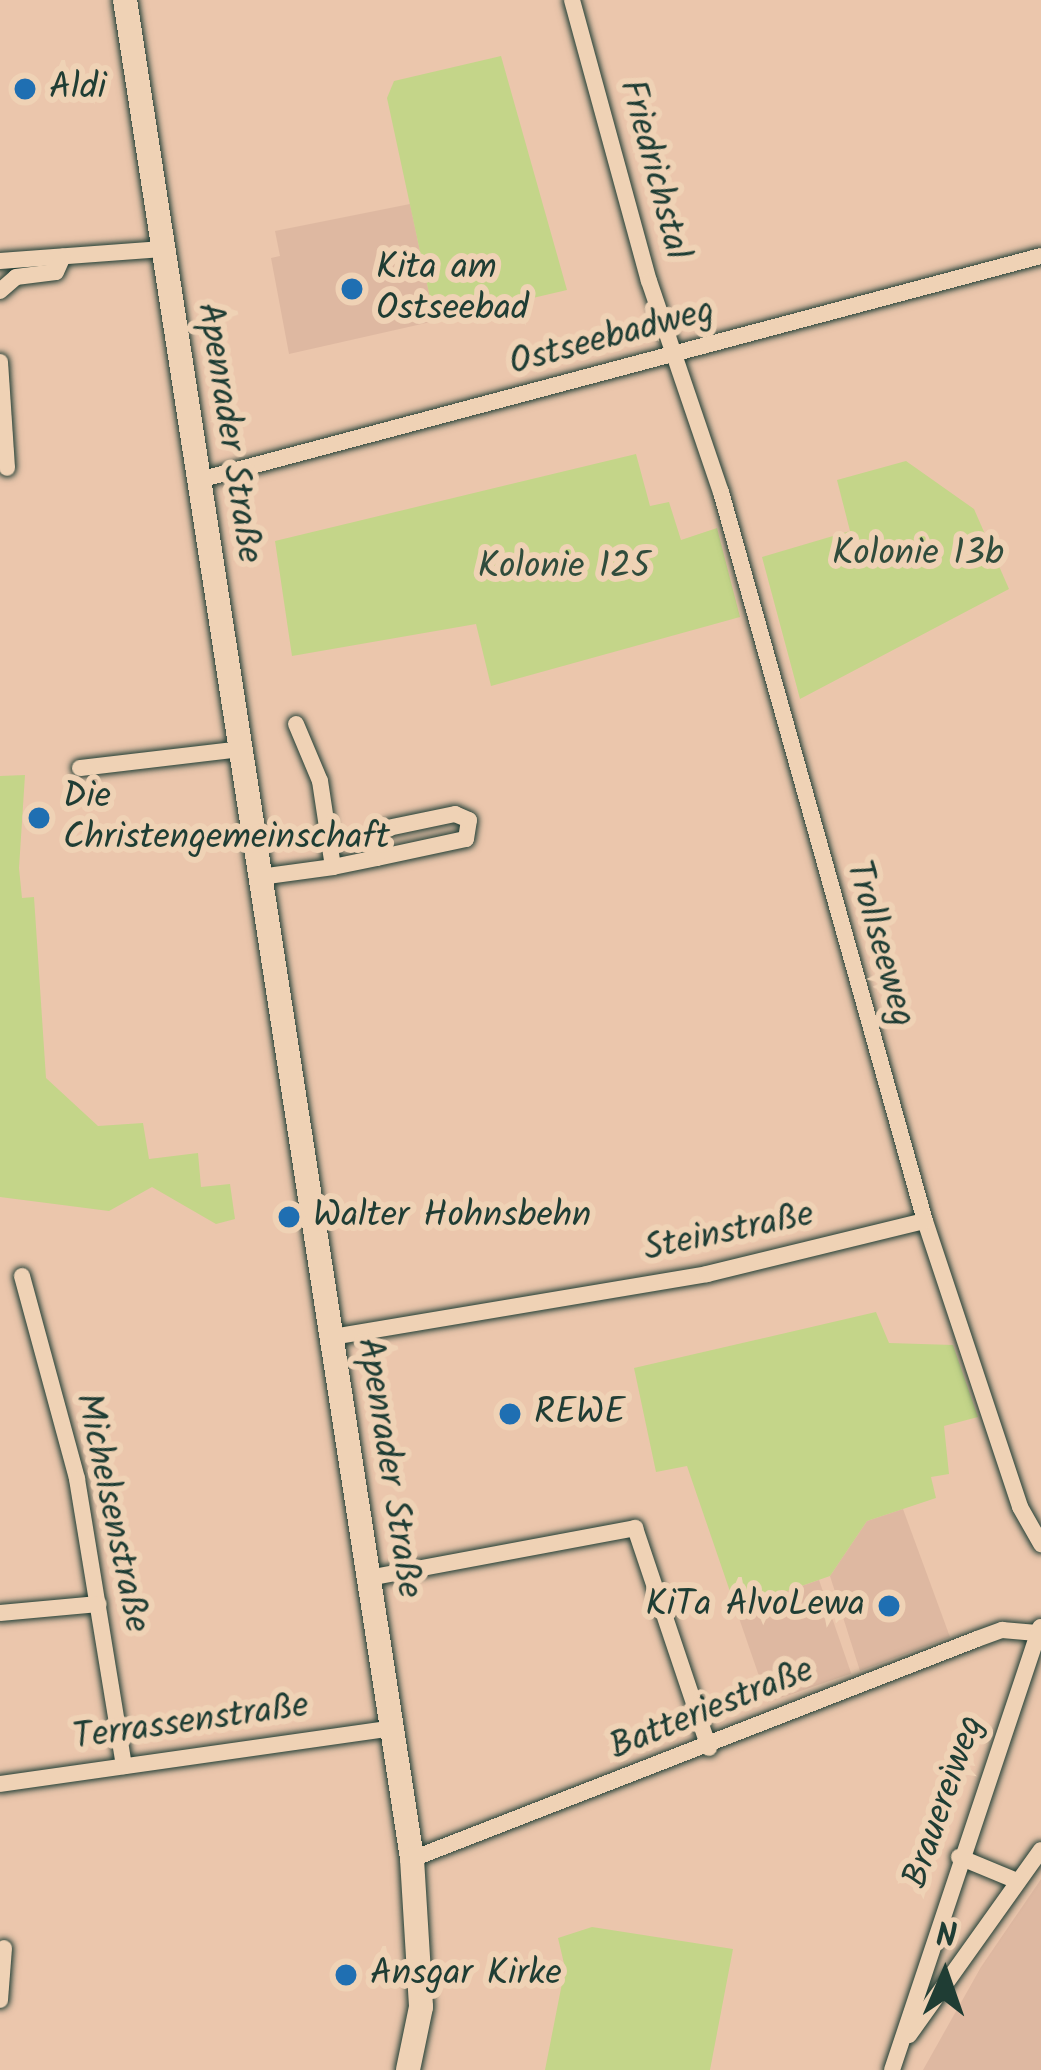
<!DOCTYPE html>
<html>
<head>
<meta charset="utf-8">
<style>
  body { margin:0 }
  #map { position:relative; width:1041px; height:2070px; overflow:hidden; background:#ebc6ac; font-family:Kalam,sans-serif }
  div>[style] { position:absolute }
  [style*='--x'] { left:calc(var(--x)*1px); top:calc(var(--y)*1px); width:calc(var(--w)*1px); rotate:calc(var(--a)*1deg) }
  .built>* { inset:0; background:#deb8a1; transform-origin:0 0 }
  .green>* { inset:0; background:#c4d589 }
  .roads { filter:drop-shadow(0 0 3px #1f3d34) drop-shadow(0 0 3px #1f3d34) }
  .minor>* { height:16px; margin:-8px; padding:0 8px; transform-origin:8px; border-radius:8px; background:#efd2b5 }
  .secondary>* { height:24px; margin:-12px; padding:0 12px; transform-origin:12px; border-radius:12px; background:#efd2b5 }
  .dots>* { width:33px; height:33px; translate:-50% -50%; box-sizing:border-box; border:6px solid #efd2b5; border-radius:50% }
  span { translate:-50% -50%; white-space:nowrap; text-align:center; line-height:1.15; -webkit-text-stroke:12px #efd2b5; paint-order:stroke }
  .poi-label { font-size:36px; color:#1f3d34 }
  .left { translate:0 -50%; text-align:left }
  .right { translate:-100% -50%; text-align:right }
  .street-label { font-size:36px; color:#1f3d34 }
  .park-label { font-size:36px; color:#304c3c }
  .north { position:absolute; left:885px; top:1914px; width:120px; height:120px; -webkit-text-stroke:9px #efd2b5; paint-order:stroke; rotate:2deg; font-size:33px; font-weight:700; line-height:48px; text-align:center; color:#1f3d34 }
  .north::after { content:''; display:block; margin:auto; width:42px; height:54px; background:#1f3d34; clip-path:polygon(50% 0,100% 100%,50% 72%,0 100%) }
</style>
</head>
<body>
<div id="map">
  <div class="built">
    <div style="clip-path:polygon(410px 204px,435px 321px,289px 354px,271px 258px,280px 256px,275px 231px)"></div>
    <div style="clip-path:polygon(903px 1509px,950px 1637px,860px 1671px,830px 1576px,867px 1521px)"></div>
    <div style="left:819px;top:1580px;width:99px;height:88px;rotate:71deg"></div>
    <div style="clip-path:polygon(1041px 1879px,1041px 2070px,923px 2070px,981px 1967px)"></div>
  </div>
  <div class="green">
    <div style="clip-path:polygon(501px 56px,567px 290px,435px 321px,387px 98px,394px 81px)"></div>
    <div style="clip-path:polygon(636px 454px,650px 506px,669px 502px,681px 540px,717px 528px,740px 617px,491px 686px,476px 624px,292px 656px,275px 541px)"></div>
    <div style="clip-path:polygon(906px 461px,974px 509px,1009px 589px,800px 699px,762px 557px,850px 531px,837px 480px)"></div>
    <div style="clip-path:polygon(25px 775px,19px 868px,22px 898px,34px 897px,46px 1078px,98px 1126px,143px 1123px,149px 1159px,198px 1153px,201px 1187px,230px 1184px,235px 1219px,216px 1224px,152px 1187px,109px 1211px,0 1197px,0 776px)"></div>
    <div style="clip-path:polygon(876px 1312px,889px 1343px,953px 1345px,978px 1417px,944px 1426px,949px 1474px,931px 1477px,936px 1498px,867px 1521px,830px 1576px,736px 1609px,687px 1466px,656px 1472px,634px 1368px)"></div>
    <div style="clip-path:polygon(592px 1927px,733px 1949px,710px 2070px,545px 2070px,565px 1968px,558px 1938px)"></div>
  </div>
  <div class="roads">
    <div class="minor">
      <div style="--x:572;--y:0;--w:291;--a:74.7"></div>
      <div style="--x:649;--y:281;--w:223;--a:71.2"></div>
      <div style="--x:721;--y:492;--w:757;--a:74.37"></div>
      <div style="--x:925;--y:1221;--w:301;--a:71.6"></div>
      <div style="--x:1020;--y:1507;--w:43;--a:60.4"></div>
      <div style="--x:0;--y:261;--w:163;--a:-4.2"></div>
      <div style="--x:0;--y:291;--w:21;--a:-41"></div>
      <div style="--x:16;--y:277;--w:40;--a:-7.1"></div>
      <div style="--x:56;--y:272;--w:17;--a:-66"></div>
      <div style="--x:0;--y:362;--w:106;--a:86.2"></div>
      <div style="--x:199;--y:480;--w:871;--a:-14.9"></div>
      <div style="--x:296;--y:724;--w:62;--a:67.2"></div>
      <div style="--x:320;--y:781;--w:87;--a:81.4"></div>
      <div style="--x:80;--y:768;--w:162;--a:-6.7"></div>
      <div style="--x:260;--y:877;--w:74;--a:-7.8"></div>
      <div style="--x:333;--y:867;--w:45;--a:-11.6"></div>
      <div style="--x:377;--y:858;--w:91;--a:-12.1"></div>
      <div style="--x:466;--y:839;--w:19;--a:-81"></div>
      <div style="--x:469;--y:820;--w:15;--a:-157"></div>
      <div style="--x:455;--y:814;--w:68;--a:168.2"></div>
      <div style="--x:388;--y:828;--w:16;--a:142"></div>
      <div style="--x:375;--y:838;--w:20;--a:84"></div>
      <div style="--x:22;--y:1276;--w:210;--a:74.8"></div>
      <div style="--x:77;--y:1479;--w:291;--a:80.7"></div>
      <div style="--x:332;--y:1337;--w:380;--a:-9.5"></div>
      <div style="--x:707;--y:1274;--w:224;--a:-13.7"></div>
      <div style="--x:369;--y:1578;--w:271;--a:-10.6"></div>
      <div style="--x:635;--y:1528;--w:232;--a:71.4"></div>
      <div style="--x:0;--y:1613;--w:99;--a:-5.2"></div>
      <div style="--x:0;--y:1784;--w:396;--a:-8.1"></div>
      <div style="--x:959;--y:1857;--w:63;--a:22.5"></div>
      <div style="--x:412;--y:1859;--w:606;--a:-21.27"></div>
      <div style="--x:977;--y:1639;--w:27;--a:-20"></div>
      <div style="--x:1002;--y:1630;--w:35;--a:5"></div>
      <div style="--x:0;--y:2000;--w:52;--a:-85.6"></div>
      <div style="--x:909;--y:2035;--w:227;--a:-54.5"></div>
      <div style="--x:892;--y:2070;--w:467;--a:-71.5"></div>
    </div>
    <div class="secondary">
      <div style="--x:125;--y:0;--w:1881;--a:81.22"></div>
      <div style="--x:412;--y:1859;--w:148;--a:86.5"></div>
      <div style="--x:421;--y:2007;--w:64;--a:101.7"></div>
    </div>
  </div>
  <div class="dots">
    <div style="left:25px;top:89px;background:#1f6fb2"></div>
    <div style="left:352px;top:289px;background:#1f6fb2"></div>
    <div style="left:39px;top:818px;background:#1f6fb2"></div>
    <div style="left:289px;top:1217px;background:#1f6fb2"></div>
    <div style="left:510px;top:1414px;background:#1f6fb2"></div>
    <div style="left:889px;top:1606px;background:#1f6fb2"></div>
    <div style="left:346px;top:1975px;background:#1f6fb2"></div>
  </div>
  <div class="poi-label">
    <span class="left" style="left:49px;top:89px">Aldi</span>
    <span class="left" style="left:376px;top:289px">Kita am<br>Ostseebad</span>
    <span class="left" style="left:63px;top:818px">Die<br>Christengemeinschaft</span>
    <span class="left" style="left:313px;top:1217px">Walter Hohnsbehn</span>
    <span class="left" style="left:534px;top:1414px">REWE</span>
    <span class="right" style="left:865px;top:1606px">KiTa AlvoLewa</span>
    <span class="left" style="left:370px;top:1975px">Ansgar Kirke</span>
  </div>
  <div class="street-label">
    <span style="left:653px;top:170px;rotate:75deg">Friedrichstal</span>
    <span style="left:612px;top:338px;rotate:-15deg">Ostseebadweg</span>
    <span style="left:228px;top:433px;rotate:81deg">Apenrader Straße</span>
    <span style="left:879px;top:944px;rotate:74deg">Trollseeweg</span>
    <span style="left:729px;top:1233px;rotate:-12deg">Steinstraße</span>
    <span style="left:388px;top:1468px;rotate:81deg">Apenrader Straße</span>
    <span style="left:111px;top:1513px;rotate:78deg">Michelsenstraße</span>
    <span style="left:712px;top:1710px;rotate:-22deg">Batteriestraße</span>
    <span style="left:191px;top:1723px;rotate:-8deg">Terrassenstraße</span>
    <span style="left:944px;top:1802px;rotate:-71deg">Brauereiweg</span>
  </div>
  <div class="park-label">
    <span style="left:918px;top:555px">Kolonie 13b</span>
    <span style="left:564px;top:568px">Kolonie 125</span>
  </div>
  <div class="north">N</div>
</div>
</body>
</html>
